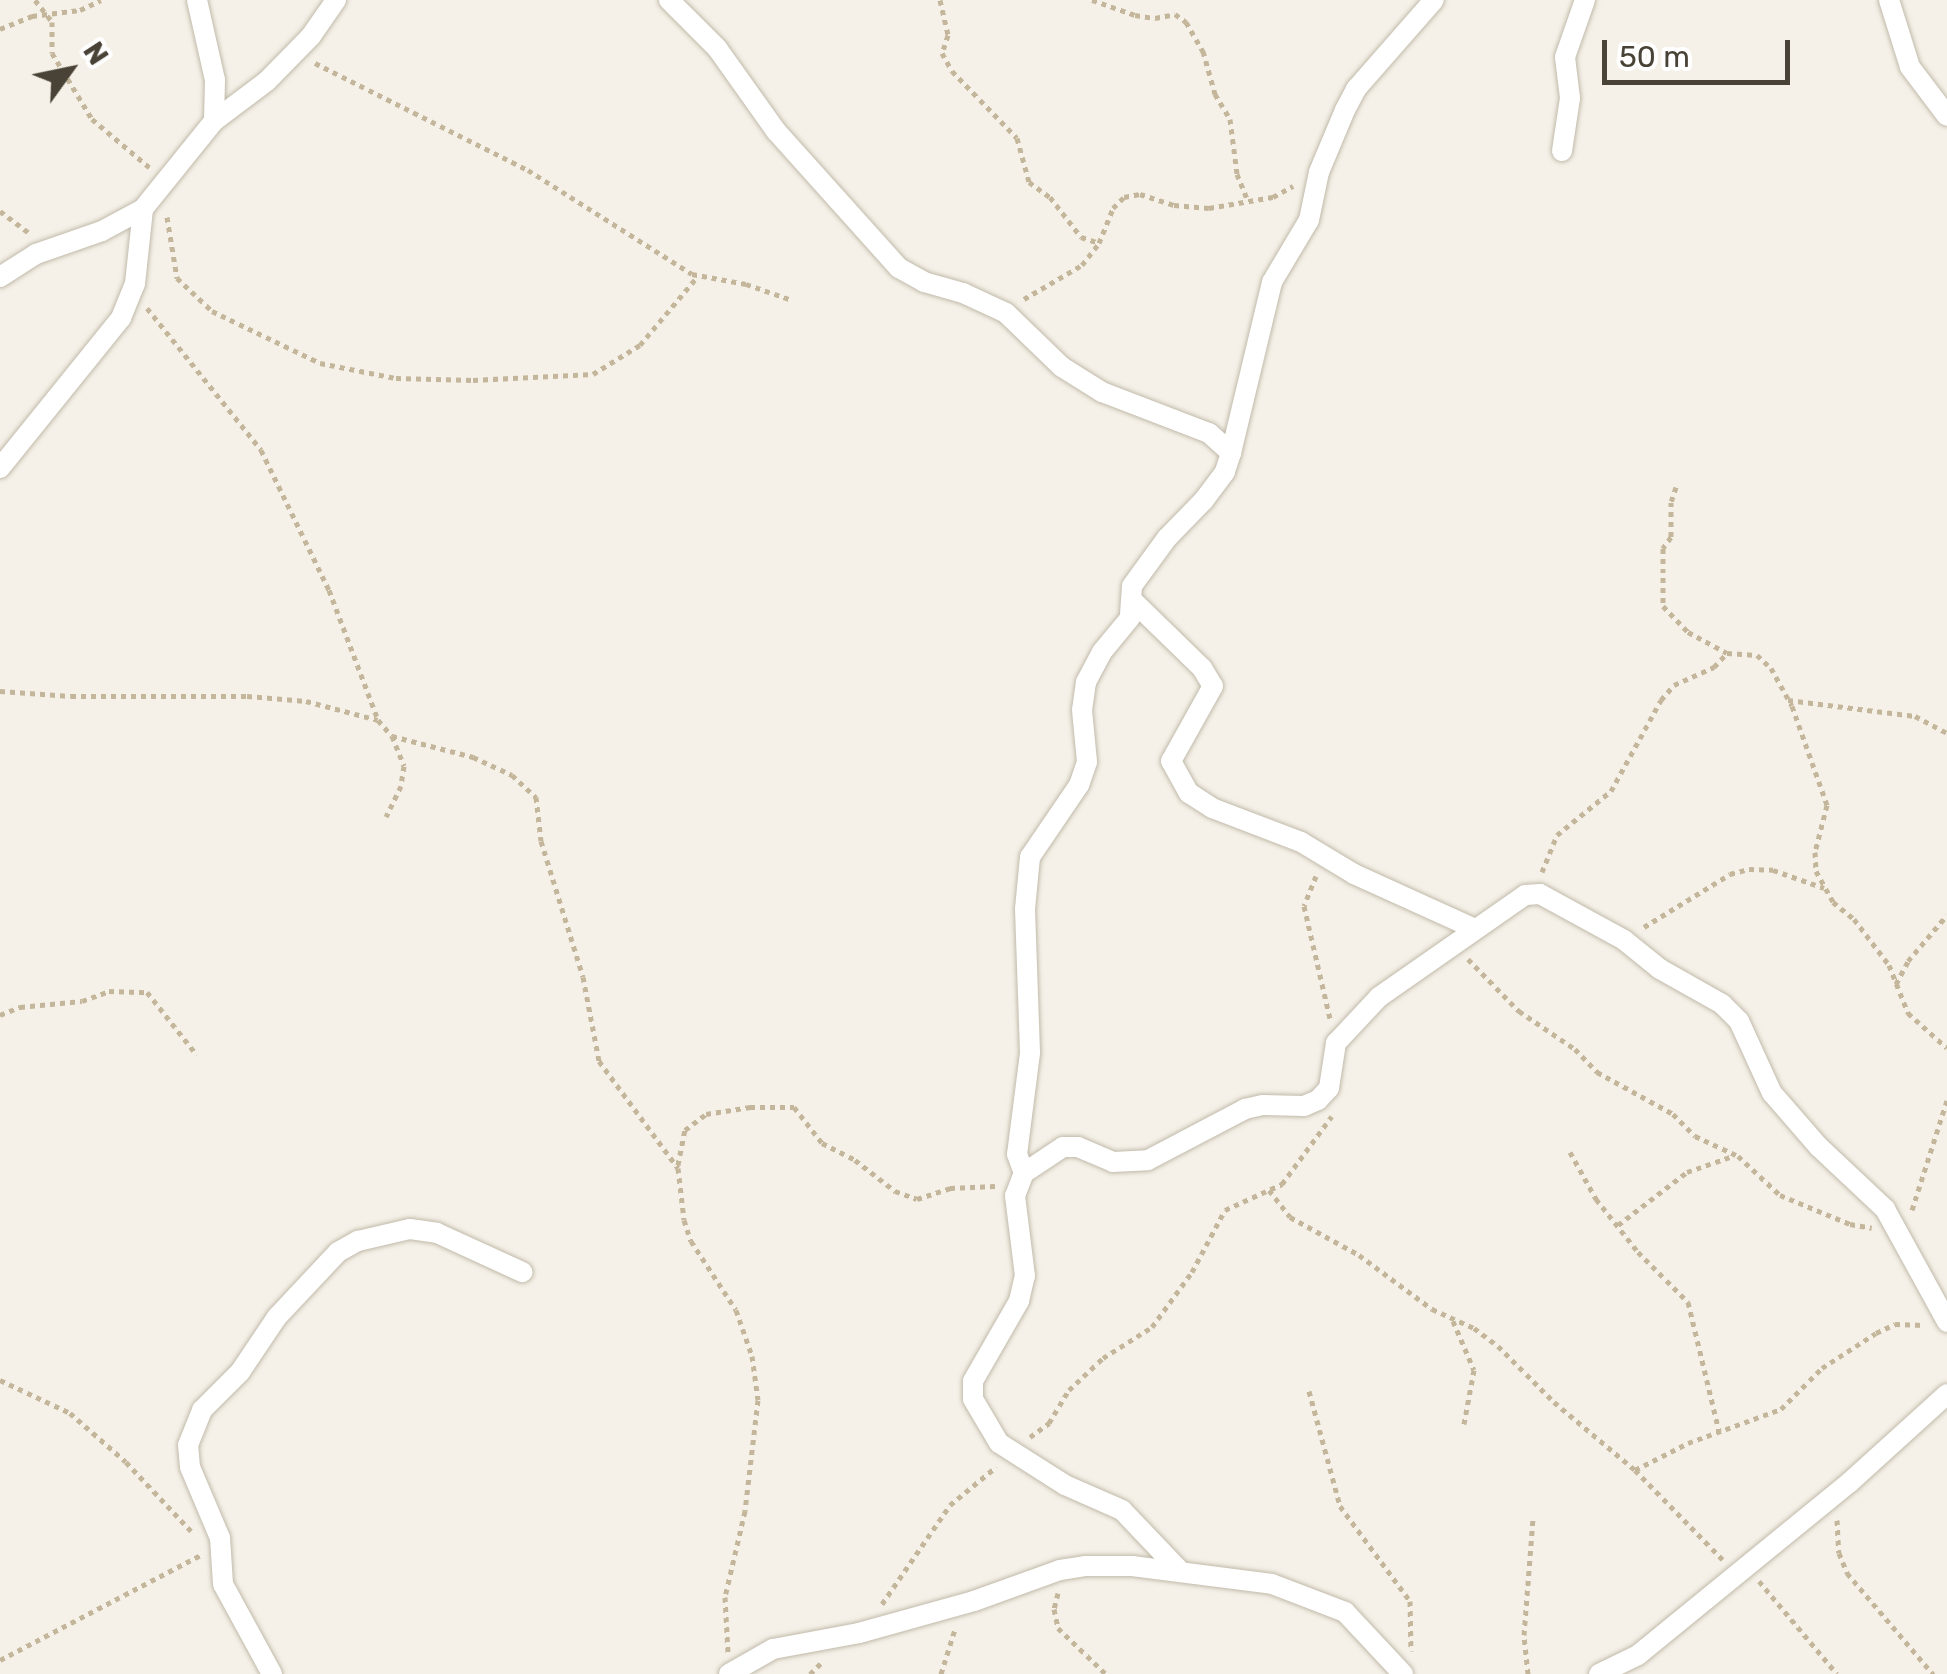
<!DOCTYPE html>
<html>
<head>
<meta charset="utf-8">
<style>
  body { margin:0 }
  #map { position:relative; width:1947px; height:1674px; overflow:hidden; background:#f5f1e8; font-family:Rubik,sans-serif }
  div>[style] { position:absolute }
  [style*='--x'] { left:calc(var(--x)*1px); top:calc(var(--y)*1px); width:calc(var(--w)*1px); rotate:calc(var(--a)*1deg) }
  .path>* { height:5px; margin-top:-2.5px; transform-origin:0; background:repeating-linear-gradient(90deg,#c4b69b 0 5px,transparent 0 10px) }
  .roads { filter:drop-shadow(0 0 2px #c1baaa) drop-shadow(0 0 2px #c1baaa) }
  .street>* { height:20px; margin:-10px; padding:0 10px; transform-origin:10px; border-radius:10px; background:#fff }
  span { translate:-50% -50%; white-space:nowrap; text-align:center; line-height:1.15; -webkit-text-stroke:10px #fff; paint-order:stroke }
  .north { position:absolute; left:20px; top:20px; width:100px; height:100px; -webkit-text-stroke:8px #fff; paint-order:stroke; rotate:57deg; font-size:28px; font-weight:700; line-height:40px; text-align:center; color:#494236 }
  .north::after { content:''; display:block; margin:auto; width:35px; height:45px; background:#494236; clip-path:polygon(50% 0,100% 100%,50% 72%,0 100%) }
  .scale { position:absolute; left:1602px; top:40px; width:188px; height:45px; box-sizing:border-box; border:5px solid #494236; border-top:0; padding-left:12px; font-size:30px; line-height:35px; white-space:nowrap; color:#494236; -webkit-text-stroke:8px #fff; paint-order:stroke }
</style>
</head>
<body>
<div id="map">
  <div class="path">
    <div style="--x:35;--y:0;--w:28;--a:52"></div>
    <div style="--x:52;--y:22;--w:31;--a:90"></div>
    <div style="--x:52;--y:53;--w:77;--a:58.8"></div>
    <div style="--x:92;--y:119;--w:75;--a:40.1"></div>
    <div style="--x:940;--y:0;--w:36;--a:77"></div>
    <div style="--x:948;--y:35;--w:19;--a:108"></div>
    <div style="--x:942;--y:53;--w:21;--a:61"></div>
    <div style="--x:952;--y:71;--w:93;--a:45.9"></div>
    <div style="--x:1017;--y:138;--w:46;--a:74.7"></div>
    <div style="--x:1029;--y:182;--w:26;--a:36"></div>
    <div style="--x:1050;--y:197;--w:51;--a:52.2"></div>
    <div style="--x:1081;--y:237;--w:19;--a:18"></div>
    <div style="--x:1092;--y:0;--w:46;--a:19.2"></div>
    <div style="--x:1135;--y:15;--w:20;--a:9"></div>
    <div style="--x:1155;--y:18;--w:20;--a:-11"></div>
    <div style="--x:1175;--y:14;--w:14;--a:36"></div>
    <div style="--x:1186;--y:22;--w:34;--a:60"></div>
    <div style="--x:1203;--y:51;--w:45;--a:74.4"></div>
    <div style="--x:1215;--y:94;--w:29;--a:59"></div>
    <div style="--x:1230;--y:119;--w:55;--a:82.7"></div>
    <div style="--x:1237;--y:174;--w:27;--a:68"></div>
    <div style="--x:0;--y:29;--w:35;--a:-22"></div>
    <div style="--x:32;--y:16;--w:48;--a:-7.1"></div>
    <div style="--x:80;--y:10;--w:23;--a:-25"></div>
    <div style="--x:315;--y:63;--w:238;--a:26.7"></div>
    <div style="--x:528;--y:170;--w:194;--a:32.4"></div>
    <div style="--x:692;--y:274;--w:55;--a:10.5"></div>
    <div style="--x:746;--y:284;--w:46;--a:19.2"></div>
    <div style="--x:0;--y:211;--w:39;--a:37"></div>
    <div style="--x:167;--y:217;--w:62;--a:80.7"></div>
    <div style="--x:177;--y:278;--w:48;--a:43.3"></div>
    <div style="--x:212;--y:311;--w:120;--a:25.7"></div>
    <div style="--x:320;--y:363;--w:77;--a:11.2"></div>
    <div style="--x:396;--y:378;--w:77;--a:1.5"></div>
    <div style="--x:473;--y:380;--w:120;--a:-2.9"></div>
    <div style="--x:593;--y:374;--w:55;--a:-31.7"></div>
    <div style="--x:640;--y:345;--w:90;--a:-50"></div>
    <div style="--x:1024;--y:299;--w:67;--a:-30.4"></div>
    <div style="--x:1082;--y:265;--w:28;--a:-52"></div>
    <div style="--x:1099;--y:243;--w:38;--a:-68"></div>
    <div style="--x:1113;--y:208;--w:16;--a:-45"></div>
    <div style="--x:1124;--y:197;--w:16;--a:-11"></div>
    <div style="--x:1140;--y:194;--w:36;--a:18"></div>
    <div style="--x:1174;--y:205;--w:35;--a:5"></div>
    <div style="--x:1209;--y:208;--w:65;--a:-9.8"></div>
    <div style="--x:1273;--y:197;--w:23;--a:-29"></div>
    <div style="--x:147;--y:308;--w:182;--a:51.2"></div>
    <div style="--x:261;--y:450;--w:156;--a:64.1"></div>
    <div style="--x:329;--y:590;--w:139;--a:69.3"></div>
    <div style="--x:378;--y:720;--w:21;--a:49"></div>
    <div style="--x:392;--y:736;--w:32;--a:68"></div>
    <div style="--x:404;--y:766;--w:20;--a:99"></div>
    <div style="--x:401;--y:786;--w:34;--a:116"></div>
    <div style="--x:1676;--y:487;--w:16;--a:108"></div>
    <div style="--x:1671;--y:502;--w:35;--a:90"></div>
    <div style="--x:1671;--y:537;--w:14;--a:126"></div>
    <div style="--x:1663;--y:548;--w:58;--a:90"></div>
    <div style="--x:1663;--y:606;--w:36;--a:46"></div>
    <div style="--x:1688;--y:632;--w:44;--a:28.3"></div>
    <div style="--x:1727;--y:653;--w:30;--a:4"></div>
    <div style="--x:1757;--y:655;--w:19;--a:43"></div>
    <div style="--x:1771;--y:668;--w:43;--a:61.1"></div>
    <div style="--x:1792;--y:706;--w:105;--a:70.5"></div>
    <div style="--x:1827;--y:805;--w:49;--a:104.3"></div>
    <div style="--x:1815;--y:852;--w:19;--a:87"></div>
    <div style="--x:1816;--y:871;--w:35;--a:61"></div>
    <div style="--x:1833;--y:902;--w:27;--a:39"></div>
    <div style="--x:1854;--y:919;--w:58;--a:52.7"></div>
    <div style="--x:1889;--y:965;--w:52;--a:68.4"></div>
    <div style="--x:1908;--y:1013;--w:52;--a:41.9"></div>
    <div style="--x:0;--y:691;--w:71;--a:4"></div>
    <div style="--x:71;--y:696;--w:176;--a:0"></div>
    <div style="--x:247;--y:696;--w:59;--a:4.8"></div>
    <div style="--x:306;--y:701;--w:74;--a:14.8"></div>
    <div style="--x:1788;--y:700;--w:128;--a:7.2"></div>
    <div style="--x:1915;--y:716;--w:36;--a:28"></div>
    <div style="--x:392;--y:736;--w:84;--a:14.5"></div>
    <div style="--x:473;--y:757;--w:43;--a:24.8"></div>
    <div style="--x:512;--y:775;--w:33;--a:43"></div>
    <div style="--x:536;--y:797;--w:44;--a:83.5"></div>
    <div style="--x:541;--y:841;--w:142;--a:72.8"></div>
    <div style="--x:583;--y:977;--w:86;--a:79.2"></div>
    <div style="--x:599;--y:1061;--w:133;--a:53.6"></div>
    <div style="--x:678;--y:1168;--w:52;--a:83.4"></div>
    <div style="--x:684;--y:1220;--w:22;--a:72"></div>
    <div style="--x:691;--y:1241;--w:82;--a:56.9"></div>
    <div style="--x:736;--y:1310;--w:49;--a:70.8"></div>
    <div style="--x:752;--y:1356;--w:44;--a:82.2"></div>
    <div style="--x:758;--y:1400;--w:112;--a:96.7"></div>
    <div style="--x:745;--y:1511;--w:88;--a:103.1"></div>
    <div style="--x:725;--y:1597;--w:56;--a:86.9"></div>
    <div style="--x:1542;--y:872;--w:40;--a:-68"></div>
    <div style="--x:1557;--y:835;--w:70;--a:-39.2"></div>
    <div style="--x:1611;--y:791;--w:104;--a:-61.2"></div>
    <div style="--x:1661;--y:700;--w:20;--a:-49"></div>
    <div style="--x:1674;--y:685;--w:44;--a:-24.2"></div>
    <div style="--x:1714;--y:667;--w:19;--a:-47"></div>
    <div style="--x:1316;--y:876;--w:32;--a:112"></div>
    <div style="--x:1304;--y:906;--w:116;--a:77"></div>
    <div style="--x:1644;--y:927;--w:101;--a:-31.6"></div>
    <div style="--x:1730;--y:874;--w:20;--a:-15"></div>
    <div style="--x:1749;--y:869;--w:24;--a:2"></div>
    <div style="--x:1773;--y:870;--w:54;--a:19.4"></div>
    <div style="--x:1468;--y:959;--w:73;--a:45.6"></div>
    <div style="--x:1519;--y:1011;--w:68;--a:34.2"></div>
    <div style="--x:1575;--y:1049;--w:32;--a:46"></div>
    <div style="--x:1597;--y:1072;--w:87;--a:28.9"></div>
    <div style="--x:1673;--y:1114;--w:31;--a:45"></div>
    <div style="--x:1695;--y:1136;--w:47;--a:24.9"></div>
    <div style="--x:1738;--y:1156;--w:57;--a:42.9"></div>
    <div style="--x:1780;--y:1195;--w:76;--a:22.5"></div>
    <div style="--x:1850;--y:1224;--w:22;--a:10"></div>
    <div style="--x:1896;--y:984;--w:26;--a:-62"></div>
    <div style="--x:1908;--y:961;--w:60;--a:-49.7"></div>
    <div style="--x:0;--y:1015;--w:22;--a:-22"></div>
    <div style="--x:20;--y:1007;--w:62;--a:-5.5"></div>
    <div style="--x:82;--y:1001;--w:29;--a:-20"></div>
    <div style="--x:109;--y:991;--w:38;--a:2"></div>
    <div style="--x:147;--y:992;--w:80;--a:51.6"></div>
    <div style="--x:1570;--y:1152;--w:54;--a:61"></div>
    <div style="--x:1596;--y:1199;--w:68;--a:51.6"></div>
    <div style="--x:1638;--y:1252;--w:71;--a:45"></div>
    <div style="--x:1688;--y:1302;--w:133;--a:76.5"></div>
    <div style="--x:678;--y:1165;--w:36;--a:-79"></div>
    <div style="--x:685;--y:1130;--w:26;--a:-37"></div>
    <div style="--x:706;--y:1114;--w:45;--a:-9"></div>
    <div style="--x:750;--y:1107;--w:44;--a:0"></div>
    <div style="--x:794;--y:1107;--w:46;--a:52.1"></div>
    <div style="--x:822;--y:1143;--w:37;--a:27"></div>
    <div style="--x:855;--y:1160;--w:51;--a:37.8"></div>
    <div style="--x:895;--y:1191;--w:23;--a:20"></div>
    <div style="--x:917;--y:1199;--w:35;--a:-18"></div>
    <div style="--x:950;--y:1188;--w:45;--a:-2.5"></div>
    <div style="--x:1269;--y:1190;--w:34;--a:52"></div>
    <div style="--x:1290;--y:1217;--w:79;--a:28.8"></div>
    <div style="--x:1359;--y:1255;--w:91;--a:36.5"></div>
    <div style="--x:1432;--y:1309;--w:46;--a:24.3"></div>
    <div style="--x:1474;--y:1328;--w:30;--a:37"></div>
    <div style="--x:1498;--y:1346;--w:79;--a:45"></div>
    <div style="--x:1554;--y:1402;--w:106;--a:40"></div>
    <div style="--x:1635;--y:1470;--w:127;--a:45.6"></div>
    <div style="--x:1912;--y:1210;--w:115;--a:-72.3"></div>
    <div style="--x:1618;--y:1225;--w:87;--a:-37.5"></div>
    <div style="--x:1687;--y:1172;--w:49;--a:-19.2"></div>
    <div style="--x:1453;--y:1321;--w:53;--a:66.8"></div>
    <div style="--x:1474;--y:1370;--w:55;--a:100.5"></div>
    <div style="--x:0;--y:1380;--w:77;--a:25.2"></div>
    <div style="--x:70;--y:1413;--w:74;--a:41.2"></div>
    <div style="--x:126;--y:1462;--w:95;--a:46.7"></div>
    <div style="--x:1309;--y:1391;--w:119;--a:74.9"></div>
    <div style="--x:1340;--y:1506;--w:118;--a:53.6"></div>
    <div style="--x:1410;--y:1601;--w:50;--a:88.9"></div>
    <div style="--x:1030;--y:1437;--w:24;--a:-36"></div>
    <div style="--x:1049;--y:1423;--w:39;--a:-59"></div>
    <div style="--x:1069;--y:1390;--w:47;--a:-43.3"></div>
    <div style="--x:1103;--y:1358;--w:58;--a:-32.3"></div>
    <div style="--x:1152;--y:1327;--w:68;--a:-54"></div>
    <div style="--x:1192;--y:1272;--w:70;--a:-62"></div>
    <div style="--x:1225;--y:1210;--w:63;--a:-24.5"></div>
    <div style="--x:1282;--y:1184;--w:84;--a:-53.7"></div>
    <div style="--x:1635;--y:1470;--w:59;--a:-27"></div>
    <div style="--x:1688;--y:1443;--w:99;--a:-20.1"></div>
    <div style="--x:1781;--y:1409;--w:58;--a:-45"></div>
    <div style="--x:1822;--y:1368;--w:64;--a:-32.9"></div>
    <div style="--x:1876;--y:1333;--w:21;--a:-25"></div>
    <div style="--x:1895;--y:1324;--w:29;--a:2"></div>
    <div style="--x:1837;--y:1520;--w:33;--a:87"></div>
    <div style="--x:1839;--y:1553;--w:22;--a:68"></div>
    <div style="--x:1847;--y:1573;--w:133;--a:49.6"></div>
    <div style="--x:1759;--y:1581;--w:121;--a:50"></div>
    <div style="--x:1058;--y:1593;--w:16;--a:104"></div>
    <div style="--x:1054;--y:1609;--w:19;--a:78"></div>
    <div style="--x:1058;--y:1628;--w:66;--a:43.8"></div>
    <div style="--x:882;--y:1604;--w:120;--a:-55.5"></div>
    <div style="--x:950;--y:1505;--w:60;--a:-39.6"></div>
    <div style="--x:0;--y:1660;--w:227;--a:-27.6"></div>
    <div style="--x:810;--y:1674;--w:16;--a:-45"></div>
    <div style="--x:941;--y:1674;--w:47;--a:-72.7"></div>
    <div style="--x:1528;--y:1674;--w:39;--a:-96"></div>
    <div style="--x:1524;--y:1635;--w:117;--a:-85.6"></div>
  </div>
  <div class="roads">
    <div class="street">
      <div style="--x:669;--y:0;--w:68;--a:45"></div>
      <div style="--x:717;--y:48;--w:102;--a:54.6"></div>
      <div style="--x:776;--y:131;--w:184;--a:48.1"></div>
      <div style="--x:899;--y:268;--w:29;--a:29"></div>
      <div style="--x:924;--y:282;--w:41;--a:15.8"></div>
      <div style="--x:963;--y:293;--w:47;--a:24.9"></div>
      <div style="--x:1006;--y:313;--w:78;--a:44"></div>
      <div style="--x:1062;--y:367;--w:47;--a:32"></div>
      <div style="--x:1102;--y:392;--w:115;--a:21"></div>
      <div style="--x:1209;--y:433;--w:30;--a:42"></div>
      <div style="--x:1231;--y:453;--w:20;--a:108"></div>
      <div style="--x:1225;--y:472;--w:35;--a:127"></div>
      <div style="--x:1204;--y:500;--w:53;--a:134.2"></div>
      <div style="--x:1167;--y:538;--w:59;--a:126.1"></div>
      <div style="--x:1132;--y:586;--w:32;--a:94"></div>
      <div style="--x:1130;--y:618;--w:44;--a:129.5"></div>
      <div style="--x:1102;--y:652;--w:34;--a:118"></div>
      <div style="--x:1086;--y:682;--w:28;--a:98"></div>
      <div style="--x:1082;--y:710;--w:52;--a:84.5"></div>
      <div style="--x:1087;--y:762;--w:24;--a:109"></div>
      <div style="--x:1079;--y:785;--w:87;--a:124.2"></div>
      <div style="--x:1030;--y:857;--w:52;--a:95.5"></div>
      <div style="--x:1025;--y:909;--w:144;--a:88"></div>
      <div style="--x:1030;--y:1053;--w:102;--a:97.3"></div>
      <div style="--x:1017;--y:1154;--w:20;--a:70"></div>
      <div style="--x:1889;--y:0;--w:70;--a:72.6"></div>
      <div style="--x:1910;--y:67;--w:61;--a:52.9"></div>
      <div style="--x:214;--y:121;--w:66;--a:-37"></div>
      <div style="--x:267;--y:81;--w:63;--a:-45.6"></div>
      <div style="--x:311;--y:36;--w:44;--a:-55.2"></div>
      <div style="--x:1562;--y:151;--w:54;--a:-81.4"></div>
      <div style="--x:1570;--y:98;--w:41;--a:-97"></div>
      <div style="--x:1565;--y:57;--w:60;--a:-70.7"></div>
      <div style="--x:0;--y:277;--w:43;--a:-32.6"></div>
      <div style="--x:36;--y:254;--w:70;--a:-19.2"></div>
      <div style="--x:102;--y:231;--w:47;--a:-28.2"></div>
      <div style="--x:1231;--y:453;--w:176;--a:-76.5"></div>
      <div style="--x:1272;--y:282;--w:72;--a:-59.2"></div>
      <div style="--x:1309;--y:220;--w:49;--a:-78.2"></div>
      <div style="--x:1319;--y:172;--w:67;--a:-67.2"></div>
      <div style="--x:1345;--y:110;--w:24;--a:-62"></div>
      <div style="--x:1356;--y:89;--w:118;--a:-48.8"></div>
      <div style="--x:0;--y:468;--w:193;--a:-51.1"></div>
      <div style="--x:121;--y:318;--w:37;--a:-68"></div>
      <div style="--x:135;--y:284;--w:75;--a:-83.9"></div>
      <div style="--x:143;--y:209;--w:113;--a:-51.1"></div>
      <div style="--x:214;--y:121;--w:41;--a:-88.6"></div>
      <div style="--x:215;--y:80;--w:82;--a:-102.7"></div>
      <div style="--x:1133;--y:601;--w:96;--a:44.2"></div>
      <div style="--x:1202;--y:668;--w:21;--a:59"></div>
      <div style="--x:1213;--y:686;--w:86;--a:119.2"></div>
      <div style="--x:1171;--y:761;--w:37;--a:61"></div>
      <div style="--x:1189;--y:793;--w:27;--a:33"></div>
      <div style="--x:1212;--y:808;--w:95;--a:20.9"></div>
      <div style="--x:1301;--y:842;--w:62;--a:31.1"></div>
      <div style="--x:1354;--y:874;--w:131;--a:24.4"></div>
      <div style="--x:1180;--y:1571;--w:84;--a:-133.6"></div>
      <div style="--x:1122;--y:1510;--w:62;--a:-156.3"></div>
      <div style="--x:1065;--y:1485;--w:78;--a:-147.5"></div>
      <div style="--x:999;--y:1443;--w:51;--a:-120.6"></div>
      <div style="--x:973;--y:1399;--w:18;--a:-90"></div>
      <div style="--x:973;--y:1381;--w:92;--a:-60.1"></div>
      <div style="--x:1019;--y:1301;--w:26;--a:-77"></div>
      <div style="--x:1025;--y:1276;--w:81;--a:-97.1"></div>
      <div style="--x:1015;--y:1196;--w:25;--a:-69"></div>
      <div style="--x:1024;--y:1173;--w:47;--a:-33.7"></div>
      <div style="--x:1063;--y:1147;--w:15;--a:0"></div>
      <div style="--x:1078;--y:1147;--w:38;--a:23"></div>
      <div style="--x:1113;--y:1162;--w:35;--a:-3"></div>
      <div style="--x:1148;--y:1160;--w:110;--a:-27.7"></div>
      <div style="--x:1245;--y:1109;--w:18;--a:-13"></div>
      <div style="--x:1263;--y:1105;--w:41;--a:1.4"></div>
      <div style="--x:1304;--y:1106;--w:15;--a:-23"></div>
      <div style="--x:1318;--y:1100;--w:16;--a:-47"></div>
      <div style="--x:1329;--y:1088;--w:46;--a:-81.2"></div>
      <div style="--x:1336;--y:1043;--w:63;--a:-46.9"></div>
      <div style="--x:1379;--y:997;--w:178;--a:-34.9"></div>
      <div style="--x:1525;--y:895;--w:15;--a:-4"></div>
      <div style="--x:1540;--y:894;--w:96;--a:28.7"></div>
      <div style="--x:1624;--y:940;--w:46;--a:38.9"></div>
      <div style="--x:1660;--y:969;--w:71;--a:29.4"></div>
      <div style="--x:1722;--y:1004;--w:24;--a:45"></div>
      <div style="--x:1739;--y:1021;--w:79;--a:65.4"></div>
      <div style="--x:1772;--y:1093;--w:72;--a:49"></div>
      <div style="--x:1819;--y:1147;--w:91;--a:43.2"></div>
      <div style="--x:1885;--y:1209;--w:129;--a:61.2"></div>
      <div style="--x:272;--y:1674;--w:102;--a:-118.6"></div>
      <div style="--x:223;--y:1584;--w:46;--a:-93.7"></div>
      <div style="--x:220;--y:1538;--w:77;--a:-112.9"></div>
      <div style="--x:190;--y:1467;--w:22;--a:-95"></div>
      <div style="--x:188;--y:1445;--w:38;--a:-68"></div>
      <div style="--x:202;--y:1410;--w:54;--a:-45"></div>
      <div style="--x:240;--y:1372;--w:66;--a:-56.1"></div>
      <div style="--x:277;--y:1317;--w:89;--a:-46.8"></div>
      <div style="--x:338;--y:1252;--w:23;--a:-29"></div>
      <div style="--x:358;--y:1241;--w:53;--a:-13"></div>
      <div style="--x:410;--y:1229;--w:27;--a:8"></div>
      <div style="--x:437;--y:1233;--w:94;--a:24.6"></div>
      <div style="--x:729;--y:1674;--w:51;--a:-29.6"></div>
      <div style="--x:773;--y:1649;--w:87;--a:-10.5"></div>
      <div style="--x:859;--y:1633;--w:119;--a:-15.5"></div>
      <div style="--x:974;--y:1601;--w:91;--a:-19.8"></div>
      <div style="--x:1060;--y:1570;--w:25;--a:-9"></div>
      <div style="--x:1085;--y:1566;--w:47;--a:0"></div>
      <div style="--x:1132;--y:1566;--w:141;--a:7.3"></div>
      <div style="--x:1272;--y:1584;--w:78;--a:21"></div>
      <div style="--x:1345;--y:1612;--w:85;--a:46.9"></div>
      <div style="--x:1599;--y:1674;--w:43;--a:-26"></div>
      <div style="--x:1638;--y:1655;--w:274;--a:-39.2"></div>
      <div style="--x:1850;--y:1482;--w:131;--a:-42.2"></div>
    </div>
  </div>
  <div class="north">N</div>
  <div class="scale">50 m</div>
</div>
</body>
</html>
